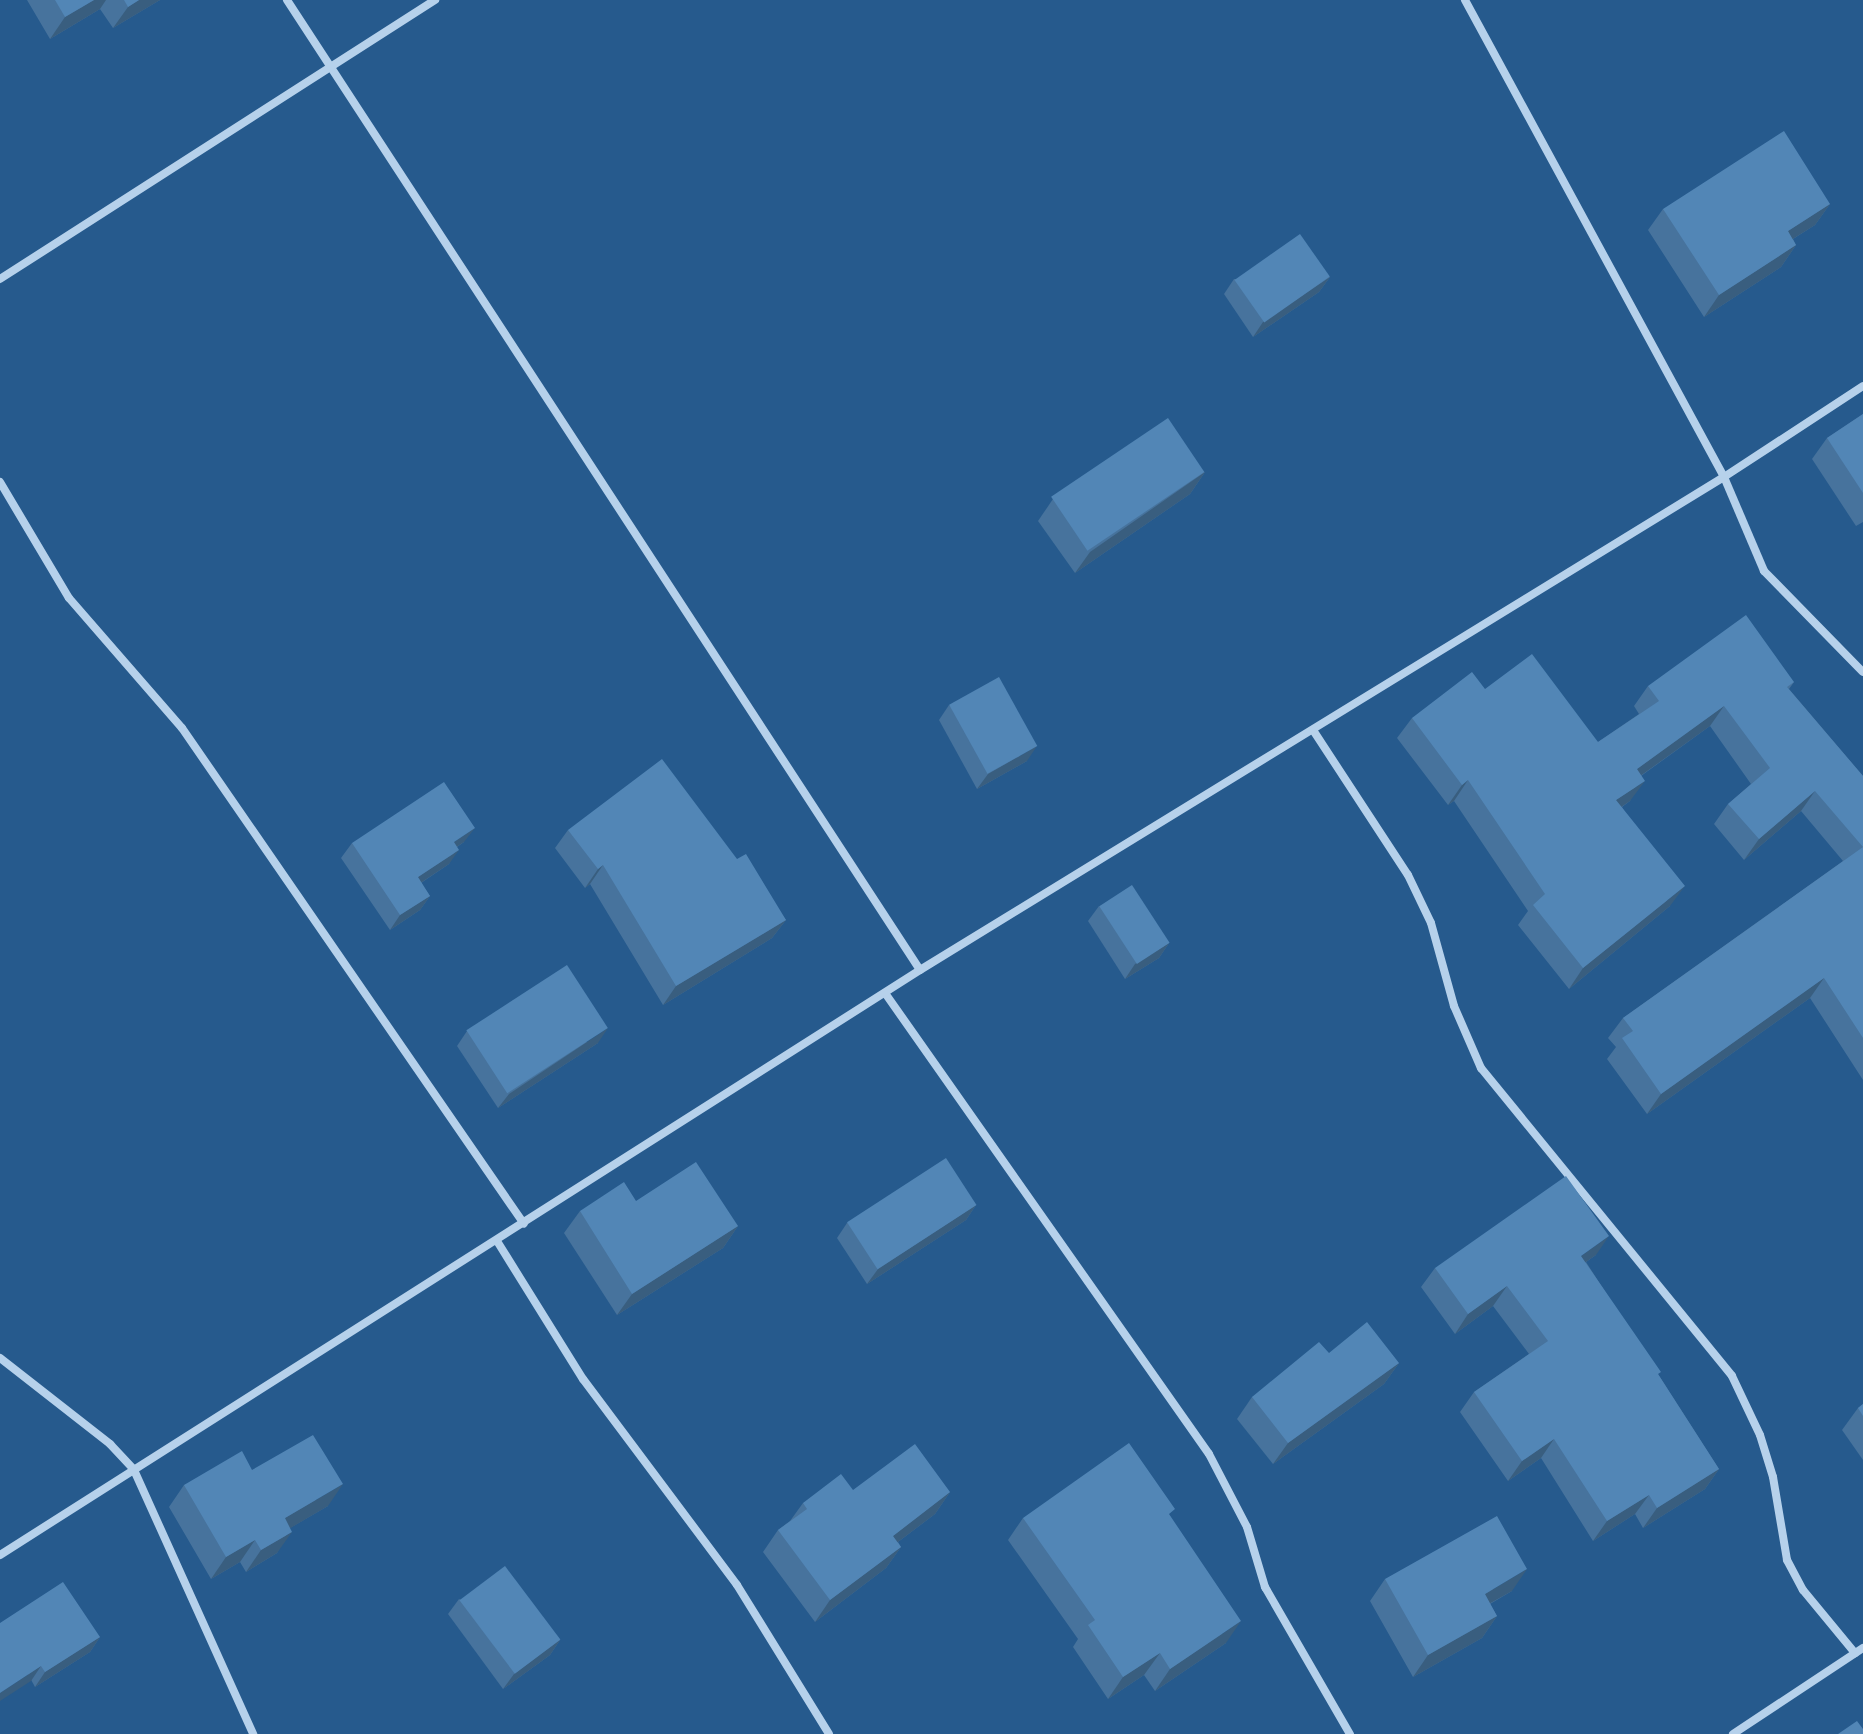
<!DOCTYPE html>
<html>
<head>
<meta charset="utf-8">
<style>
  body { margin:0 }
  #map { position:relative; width:1863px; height:1734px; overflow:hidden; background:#265a8d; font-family:Quicksand,sans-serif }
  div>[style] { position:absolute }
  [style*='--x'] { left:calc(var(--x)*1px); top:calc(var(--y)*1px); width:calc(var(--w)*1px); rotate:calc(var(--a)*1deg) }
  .street>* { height:8px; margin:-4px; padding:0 4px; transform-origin:4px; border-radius:4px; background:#b6d1eb }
  .wall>* { inset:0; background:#47739d }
  .shaded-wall>* { inset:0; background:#395e7f }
  .building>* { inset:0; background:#5286b6; transform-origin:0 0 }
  span { translate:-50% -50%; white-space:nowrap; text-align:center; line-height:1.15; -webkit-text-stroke:6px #265a8d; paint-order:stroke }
</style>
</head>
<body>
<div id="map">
  <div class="street">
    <div style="--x:287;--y:0;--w:1158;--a:56.87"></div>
    <div style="--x:920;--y:970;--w:943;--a:-31.52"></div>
    <div style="--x:1724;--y:477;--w:166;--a:-33.2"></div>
    <div style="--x:1465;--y:0;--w:543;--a:61.5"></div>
    <div style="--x:1724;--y:477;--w:102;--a:66.9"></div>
    <div style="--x:1764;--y:571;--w:141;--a:45.6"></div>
    <div style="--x:0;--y:279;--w:517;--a:-32.68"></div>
    <div style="--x:0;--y:482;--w:135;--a:59.3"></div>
    <div style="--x:69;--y:598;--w:172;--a:49"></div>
    <div style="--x:182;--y:728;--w:602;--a:55.41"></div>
    <div style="--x:1313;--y:730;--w:173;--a:56.8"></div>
    <div style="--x:1408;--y:875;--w:53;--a:64.4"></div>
    <div style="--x:1431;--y:923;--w:86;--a:74.5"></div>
    <div style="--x:1454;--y:1006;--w:68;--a:66.5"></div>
    <div style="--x:1481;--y:1068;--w:397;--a:50.8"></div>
    <div style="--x:1732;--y:1376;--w:65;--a:64.6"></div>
    <div style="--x:1760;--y:1435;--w:44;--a:72.8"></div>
    <div style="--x:1773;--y:1477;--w:84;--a:80.4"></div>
    <div style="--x:1787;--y:1560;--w:34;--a:62"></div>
    <div style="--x:1803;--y:1590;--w:82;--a:50.5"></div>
    <div style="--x:885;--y:993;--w:563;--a:54.9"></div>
    <div style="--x:1209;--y:1454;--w:82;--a:62.5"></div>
    <div style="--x:1247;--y:1527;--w:63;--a:73.3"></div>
    <div style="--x:1265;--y:1587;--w:170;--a:60"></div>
    <div style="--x:497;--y:1241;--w:163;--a:58.1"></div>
    <div style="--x:583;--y:1379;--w:257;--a:53.2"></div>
    <div style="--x:737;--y:1585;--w:175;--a:58.3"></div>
    <div style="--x:0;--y:1358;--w:140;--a:38"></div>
    <div style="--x:110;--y:1444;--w:35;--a:47"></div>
    <div style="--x:134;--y:1470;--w:290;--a:65.7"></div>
    <div style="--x:0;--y:1555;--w:1090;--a:-32.45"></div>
    <div style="--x:1733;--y:1734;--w:156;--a:-33.5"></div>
  </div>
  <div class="wall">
    <div style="clip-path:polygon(27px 0,160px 0,113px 28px,100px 9px,50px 39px)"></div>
    <div style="clip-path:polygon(1830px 204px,1815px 225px,1793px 239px,1796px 245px,1781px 267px,1704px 317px,1648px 230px,1663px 209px)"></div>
    <div style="clip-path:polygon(1330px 277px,1319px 292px,1253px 337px,1224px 294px,1234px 279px)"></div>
    <div style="clip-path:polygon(1863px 414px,1863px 522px,1856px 526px,1812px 459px,1827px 438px)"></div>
    <div style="clip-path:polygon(1205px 472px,1190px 494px,1075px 573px,1038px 521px,1053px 499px)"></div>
    <div style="clip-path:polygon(1794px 682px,1789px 689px,1863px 776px,1863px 1080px,1810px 998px,1647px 1114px,1607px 1059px,1616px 1047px,1608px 1038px,1623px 1018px,1843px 861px,1801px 811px,1744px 860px,1714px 824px,1728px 804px,1751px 784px,1710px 726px,1641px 776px,1630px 801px,1622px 807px,1670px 906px,1569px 989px,1518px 925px,1528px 911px,1454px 801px,1448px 805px,1397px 738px,1412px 718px,1485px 689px,1598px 742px,1639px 714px,1634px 706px,1648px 686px)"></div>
    <div style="clip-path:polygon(949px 705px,1027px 761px,977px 789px,939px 720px)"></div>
    <div style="clip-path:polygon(568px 830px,737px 859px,786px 920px,772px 938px,663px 1005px,590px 884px,585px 888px,555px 848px)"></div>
    <div style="clip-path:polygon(464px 842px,457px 847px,449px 864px,421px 883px,430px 896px,420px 910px,390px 930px,341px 858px,352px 843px)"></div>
    <div style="clip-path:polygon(1099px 906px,1169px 943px,1159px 958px,1125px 979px,1088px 921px)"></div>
    <div style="clip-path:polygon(467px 1031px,598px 1043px,498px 1108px,457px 1046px)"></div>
    <div style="clip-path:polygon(636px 1201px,738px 1226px,723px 1248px,617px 1315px,564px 1233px,580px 1211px)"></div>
    <div style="clip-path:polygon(976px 1205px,966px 1220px,867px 1284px,837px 1238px,847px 1223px)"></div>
    <div style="clip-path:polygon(1596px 1255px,1586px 1262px,1719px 1469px,1705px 1489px,1643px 1528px,1635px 1514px,1593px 1541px,1541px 1458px,1508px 1481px,1460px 1412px,1474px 1392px,1529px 1354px,1493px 1306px,1455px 1334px,1421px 1287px,1435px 1268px)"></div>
    <div style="clip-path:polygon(1329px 1353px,1399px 1363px,1384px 1384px,1273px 1464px,1237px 1419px,1252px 1397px)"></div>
    <div style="clip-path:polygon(1863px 1404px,1863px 1460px,1842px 1430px,1858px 1408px)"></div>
    <div style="clip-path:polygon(252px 1470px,328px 1506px,290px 1528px,277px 1553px,246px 1572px,240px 1562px,211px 1579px,169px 1507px,184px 1485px)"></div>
    <div style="clip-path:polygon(853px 1490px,950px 1492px,935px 1514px,898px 1542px,901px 1547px,886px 1568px,815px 1622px,763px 1552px,778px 1530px,790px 1521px,803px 1503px)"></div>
    <div style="clip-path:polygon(1170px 1516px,1226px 1643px,1155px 1691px,1144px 1675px,1108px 1699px,1073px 1647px,1078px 1639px,1008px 1540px,1023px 1518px)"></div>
    <div style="clip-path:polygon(1385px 1579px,1512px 1591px,1490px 1604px,1497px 1616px,1482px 1638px,1413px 1677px,1370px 1601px)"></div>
    <div style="clip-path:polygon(459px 1599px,560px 1640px,550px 1655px,503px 1689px,448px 1614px)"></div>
    <div style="clip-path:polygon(0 1623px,100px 1637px,90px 1652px,35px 1687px)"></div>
  </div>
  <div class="shaded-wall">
    <div style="clip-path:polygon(94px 0,106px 0,100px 9px,50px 39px,65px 17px)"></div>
    <div style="clip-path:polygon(139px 0,160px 0,113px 28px,128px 7px)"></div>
    <div style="clip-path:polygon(1830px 204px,1815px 225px,1772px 252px,1788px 231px)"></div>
    <div style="clip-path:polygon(1796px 245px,1781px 267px,1704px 317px,1719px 295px)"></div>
    <div style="clip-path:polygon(1330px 277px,1319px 292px,1253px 337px,1263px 322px)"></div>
    <div style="clip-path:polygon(1205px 472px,1190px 494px,1075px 573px,1090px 552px)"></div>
    <div style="clip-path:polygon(1724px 706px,1710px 726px,1622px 789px,1637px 769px)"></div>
    <div style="clip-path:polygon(1037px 746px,1027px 761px,977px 789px,988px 774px)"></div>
    <div style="clip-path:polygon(1468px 780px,1454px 801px,1448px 805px,1462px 785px)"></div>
    <div style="clip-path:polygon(1645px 781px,1630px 801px,1602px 820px,1616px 800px)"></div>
    <div style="clip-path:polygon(1815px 791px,1801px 811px,1744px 860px,1759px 839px)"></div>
    <div style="clip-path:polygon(475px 828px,464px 842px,443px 856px,454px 842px)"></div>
    <div style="clip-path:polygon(459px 850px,449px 864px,407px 892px,418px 877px)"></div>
    <div style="clip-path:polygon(603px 865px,590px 884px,585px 888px,598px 869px)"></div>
    <div style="clip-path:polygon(1685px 886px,1670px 906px,1569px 989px,1583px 968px)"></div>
    <div style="clip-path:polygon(430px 896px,420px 910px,390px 930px,400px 915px)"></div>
    <div style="clip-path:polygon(786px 920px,772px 938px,663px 1005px,676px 986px)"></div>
    <div style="clip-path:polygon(1169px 943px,1159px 958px,1125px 979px,1135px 964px)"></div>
    <div style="clip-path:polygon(1824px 978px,1810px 998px,1647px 1114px,1661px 1094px)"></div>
    <div style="clip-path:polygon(608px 1028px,598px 1043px,498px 1108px,509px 1094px)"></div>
    <div style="clip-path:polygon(976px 1205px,966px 1220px,867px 1284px,878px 1269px)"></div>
    <div style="clip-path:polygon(738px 1226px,723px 1248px,617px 1315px,632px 1294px)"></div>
    <div style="clip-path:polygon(1609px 1236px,1596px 1255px,1567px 1275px,1581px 1256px)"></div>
    <div style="clip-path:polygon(1507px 1286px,1493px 1306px,1455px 1334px,1468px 1314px)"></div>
    <div style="clip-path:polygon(1399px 1363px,1384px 1384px,1273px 1464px,1288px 1443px)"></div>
    <div style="clip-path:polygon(1554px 1439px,1541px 1458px,1508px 1481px,1522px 1461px)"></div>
    <div style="clip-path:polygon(1719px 1469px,1705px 1489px,1643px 1528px,1657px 1508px)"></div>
    <div style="clip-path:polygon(343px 1484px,328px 1506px,270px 1540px,285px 1518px)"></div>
    <div style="clip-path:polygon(950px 1492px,935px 1514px,878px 1557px,893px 1536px)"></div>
    <div style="clip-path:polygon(1649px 1495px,1635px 1514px,1593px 1541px,1607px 1521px)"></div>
    <div style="clip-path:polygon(292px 1532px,277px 1553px,246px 1572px,261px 1550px)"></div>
    <div style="clip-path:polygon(255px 1540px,240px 1562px,211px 1579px,226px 1557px)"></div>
    <div style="clip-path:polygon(901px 1547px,886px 1568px,815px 1622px,830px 1600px)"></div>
    <div style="clip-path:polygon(1527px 1569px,1512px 1591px,1469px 1615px,1485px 1594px)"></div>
    <div style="clip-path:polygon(1497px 1616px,1482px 1638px,1413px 1677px,1428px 1655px)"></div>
    <div style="clip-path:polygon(1241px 1621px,1226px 1643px,1155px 1691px,1170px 1669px)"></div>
    <div style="clip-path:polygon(100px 1637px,90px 1652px,35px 1687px,45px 1672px)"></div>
    <div style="clip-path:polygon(560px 1640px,550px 1655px,503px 1689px,514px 1674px)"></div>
    <div style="clip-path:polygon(1160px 1653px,1144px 1675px,1108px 1699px,1123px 1677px)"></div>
    <div style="clip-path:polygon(41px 1666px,31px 1681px,0 1701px,0 1693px)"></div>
  </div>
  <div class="building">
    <div style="clip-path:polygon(55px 0,94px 0,65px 17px)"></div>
    <div style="clip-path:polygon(124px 0,139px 0,128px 7px)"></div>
    <div style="clip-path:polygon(1784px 131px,1830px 204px,1788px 231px,1796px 245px,1719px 295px,1663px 209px)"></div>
    <div style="left:1300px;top:234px;width:52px;height:80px;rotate:55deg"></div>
    <div style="clip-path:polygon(1863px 414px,1863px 493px,1827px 438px)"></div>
    <div style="left:1168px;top:418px;width:65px;height:141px;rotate:56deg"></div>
    <div style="clip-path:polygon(1746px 615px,1794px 682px,1787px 687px,1863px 776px,1863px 847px,1815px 791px,1759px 839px,1728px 804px,1770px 768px,1724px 706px,1637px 769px,1645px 781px,1616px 800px,1685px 886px,1583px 968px,1533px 905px,1545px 894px,1468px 780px,1462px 785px,1412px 718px,1472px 672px,1485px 689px,1532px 654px,1598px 742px,1659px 701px,1648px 686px)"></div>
    <div style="left:999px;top:677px;width:79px;height:57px;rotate:61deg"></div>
    <div style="clip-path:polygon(662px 759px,737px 859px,746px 854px,786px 920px,676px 986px,603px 865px,598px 869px,568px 830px)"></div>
    <div style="clip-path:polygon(444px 782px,475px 828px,454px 842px,459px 850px,418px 877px,430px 896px,400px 915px,352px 843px)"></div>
    <div style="clip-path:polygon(1863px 847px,1863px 1038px,1824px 978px,1661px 1094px,1622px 1038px,1633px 1031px,1623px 1018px)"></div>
    <div style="left:1132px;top:885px;width:69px;height:39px;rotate:57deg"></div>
    <div style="left:567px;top:965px;width:75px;height:120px;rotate:57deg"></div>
    <div style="left:946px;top:1158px;width:56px;height:118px;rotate:57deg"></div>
    <div style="clip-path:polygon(696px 1162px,738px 1226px,632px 1294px,580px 1211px,624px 1182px,636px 1201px)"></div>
    <div style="clip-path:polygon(1566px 1176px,1609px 1236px,1581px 1256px,1661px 1372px,1658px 1374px,1719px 1469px,1657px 1508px,1649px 1495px,1607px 1521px,1554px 1439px,1522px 1461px,1474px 1392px,1548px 1341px,1507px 1286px,1468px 1314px,1435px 1268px)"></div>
    <div style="clip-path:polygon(1367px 1322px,1399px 1363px,1288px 1443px,1252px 1397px,1319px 1342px,1329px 1353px)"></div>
    <div style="clip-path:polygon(1863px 1404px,1863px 1416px,1858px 1408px)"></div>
    <div style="clip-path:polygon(313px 1435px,343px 1484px,285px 1518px,292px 1532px,261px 1550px,255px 1540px,226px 1557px,184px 1485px,242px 1451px,252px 1470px)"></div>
    <div style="clip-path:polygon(1129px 1443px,1175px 1509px,1169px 1514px,1241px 1621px,1170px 1669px,1160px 1653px,1123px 1677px,1088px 1625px,1095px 1620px,1023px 1518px)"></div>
    <div style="clip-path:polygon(915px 1444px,950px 1492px,893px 1536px,901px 1547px,830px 1600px,778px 1530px,807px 1509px,803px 1503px,841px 1474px,853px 1490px)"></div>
    <div style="clip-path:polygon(1497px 1516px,1527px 1569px,1485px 1594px,1497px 1616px,1428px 1655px,1385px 1579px)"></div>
    <div style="left:505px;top:1566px;width:92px;height:57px;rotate:53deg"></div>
    <div style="clip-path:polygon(63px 1582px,100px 1637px,45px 1672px,41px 1666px,0 1693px,0 1623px)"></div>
    <div style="clip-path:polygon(1857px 1721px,1863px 1729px,1863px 1734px,1838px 1734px)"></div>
  </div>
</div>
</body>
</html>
